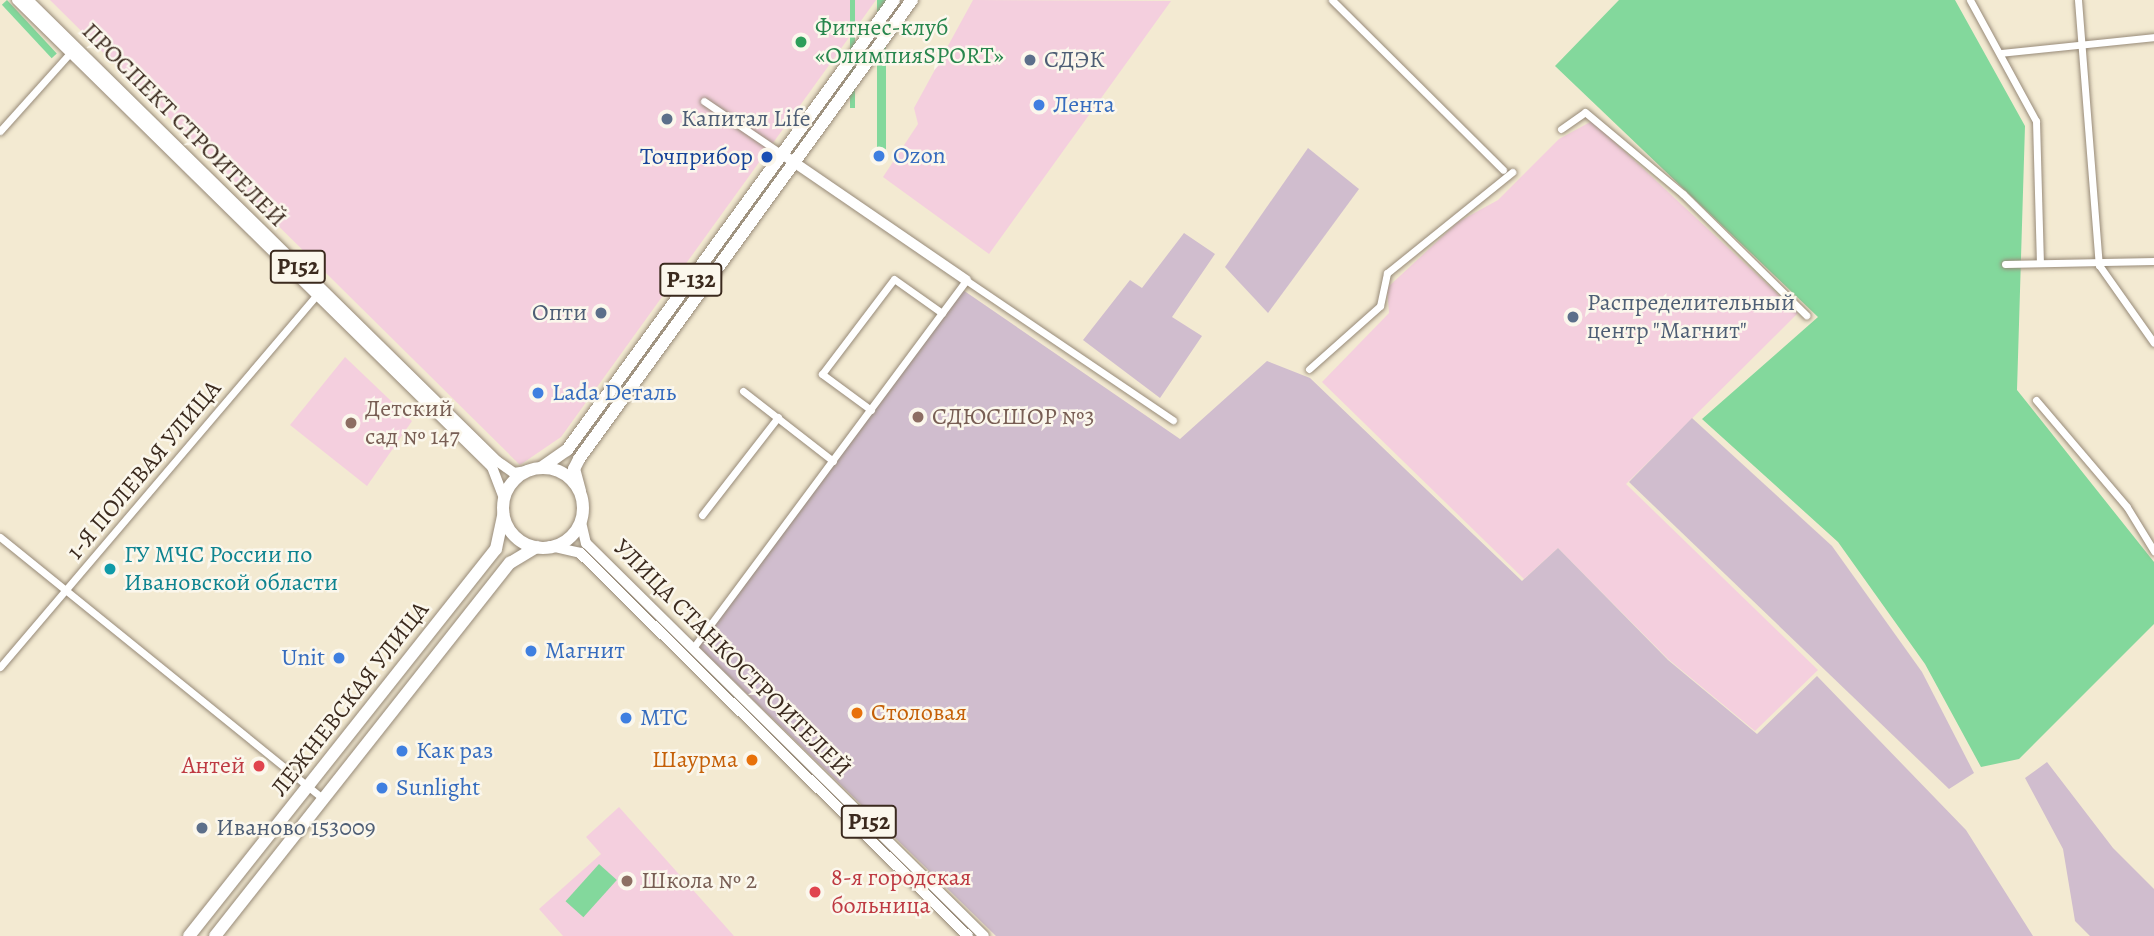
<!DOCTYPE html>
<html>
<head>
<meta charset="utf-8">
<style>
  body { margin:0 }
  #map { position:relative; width:2154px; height:936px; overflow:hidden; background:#f3ead2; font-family:Alegreya,serif }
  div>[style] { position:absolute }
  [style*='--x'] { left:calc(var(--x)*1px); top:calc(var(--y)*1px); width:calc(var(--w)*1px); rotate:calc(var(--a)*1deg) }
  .built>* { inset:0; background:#f4cfde }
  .industrial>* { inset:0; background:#d0bdce }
  .green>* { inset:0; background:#83d89c; transform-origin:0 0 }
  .roads { filter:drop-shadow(0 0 2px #978a78) drop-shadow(0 0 2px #978a78) }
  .street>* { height:7px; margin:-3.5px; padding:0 3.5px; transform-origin:3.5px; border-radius:3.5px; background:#fff }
  .secondary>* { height:10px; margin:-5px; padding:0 5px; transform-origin:5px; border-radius:5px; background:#fff }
  .primary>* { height:10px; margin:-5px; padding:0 5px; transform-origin:5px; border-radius:5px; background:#fff }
  .highway>* { height:12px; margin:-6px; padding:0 6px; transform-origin:6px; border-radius:6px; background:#fff }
  .highway>.ring { margin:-6px; padding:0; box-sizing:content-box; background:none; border:12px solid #fff; border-radius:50% }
  .dots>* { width:19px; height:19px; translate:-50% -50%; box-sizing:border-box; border:4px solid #fbf7ec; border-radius:50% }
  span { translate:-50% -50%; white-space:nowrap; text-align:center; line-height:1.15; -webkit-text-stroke:5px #fbf7ec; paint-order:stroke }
  .shield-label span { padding:2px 5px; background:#fbf7ec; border:2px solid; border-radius:5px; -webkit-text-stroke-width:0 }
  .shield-label { font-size:23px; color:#3b2a1e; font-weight:700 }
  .leisure-label { font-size:24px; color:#27864d }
  .left { translate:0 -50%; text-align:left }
  .service-label { font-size:24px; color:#4e5e75 }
  .right { translate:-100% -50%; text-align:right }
  .shop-label { font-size:24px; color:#366cbe }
  .street-label { font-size:24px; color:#3b2a1e }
  .transit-label { font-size:24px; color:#164399 }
  .education-label { font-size:24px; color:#785e54 }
  .culture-label { font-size:24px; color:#0d838f }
  .food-label { font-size:24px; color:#c56008 }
  .health-label { font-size:24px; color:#be3a42 }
</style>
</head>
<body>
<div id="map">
  <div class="built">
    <div style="clip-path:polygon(50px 0,876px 0,561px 437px,520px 465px)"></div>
    <div style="clip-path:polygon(973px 0,1171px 1px,989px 254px,883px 177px,918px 124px,914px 108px)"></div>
    <div style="clip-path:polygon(1592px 121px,1798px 313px,1626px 484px,1818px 670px,1755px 731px,1668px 659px,1558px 548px,1524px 579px,1322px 382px,1389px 313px,1387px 288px,1458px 222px,1498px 200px,1559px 139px)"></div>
    <div style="clip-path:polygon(345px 357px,412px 421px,367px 486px,290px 425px)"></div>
    <div style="clip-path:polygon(619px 807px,734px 936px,563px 936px,539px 909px,601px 854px,586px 837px)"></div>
  </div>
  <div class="industrial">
    <div style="clip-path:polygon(1308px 148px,1359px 189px,1268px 313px,1225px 267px)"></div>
    <div style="clip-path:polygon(1184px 233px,1215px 254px,1172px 317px,1202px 336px,1160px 398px,1083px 340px,1130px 280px,1142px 288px)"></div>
    <div style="clip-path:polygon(960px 288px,1180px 439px,1267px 361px,1310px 378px,1522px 581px,1558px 548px,1668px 660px,1757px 734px,1817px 676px,1966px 830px,2033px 936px,996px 936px,697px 645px)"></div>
    <div style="clip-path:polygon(1692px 418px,1832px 546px,1922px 672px,1974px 773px,1949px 789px,1629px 482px)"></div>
    <div style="clip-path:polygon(2047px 762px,2113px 848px,2154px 889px,2154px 936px,2090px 936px,2075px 921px,2063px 849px,2025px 778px)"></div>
  </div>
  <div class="green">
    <div style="left:7px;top:0;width:73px;height:7px;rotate:47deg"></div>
    <div style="left:850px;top:0;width:5px;height:108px"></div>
    <div style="left:877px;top:0;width:9px;height:152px"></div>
    <div style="clip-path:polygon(1619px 0,1955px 0,2025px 126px,2017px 390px,2154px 562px,2154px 624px,2019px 759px,1981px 767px,1925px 664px,1838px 542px,1702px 419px,1818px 317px,1555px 66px)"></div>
    <div style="left:599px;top:864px;width:24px;height:50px;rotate:42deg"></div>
  </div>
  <div class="roads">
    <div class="street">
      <div style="--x:1332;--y:0;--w:241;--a:44.8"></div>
      <div style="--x:1970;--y:0;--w:138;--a:61.4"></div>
      <div style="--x:2036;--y:121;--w:142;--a:88.4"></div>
      <div style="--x:2078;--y:0;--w:266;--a:85.5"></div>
      <div style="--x:2000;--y:53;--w:155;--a:-5.9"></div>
      <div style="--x:704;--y:101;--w:94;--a:34.2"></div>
      <div style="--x:1561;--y:129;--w:29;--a:-35"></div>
      <div style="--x:1585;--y:112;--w:128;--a:39.9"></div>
      <div style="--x:1683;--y:194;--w:173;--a:44.5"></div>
      <div style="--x:0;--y:131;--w:103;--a:-48.1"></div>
      <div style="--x:2005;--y:264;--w:149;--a:-1.2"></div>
      <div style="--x:2099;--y:265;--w:95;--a:54.8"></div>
      <div style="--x:1309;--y:369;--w:95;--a:-41.6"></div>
      <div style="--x:1380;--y:306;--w:34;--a:-78"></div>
      <div style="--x:1387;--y:273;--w:161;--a:-38.9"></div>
      <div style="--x:743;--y:391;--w:114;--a:37.9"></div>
      <div style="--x:2036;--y:400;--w:140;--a:49.6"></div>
      <div style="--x:2127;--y:507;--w:52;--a:58.5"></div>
      <div style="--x:871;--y:410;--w:61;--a:-143.7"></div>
      <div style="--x:822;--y:374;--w:119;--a:-52.8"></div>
      <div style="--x:894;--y:279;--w:59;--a:35.3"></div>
      <div style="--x:702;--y:515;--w:124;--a:-52.2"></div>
      <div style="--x:0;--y:537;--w:417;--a:39"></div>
      <div style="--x:693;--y:648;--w:458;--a:-53.4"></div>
      <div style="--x:966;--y:280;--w:250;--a:34.1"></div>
      <div style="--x:0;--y:667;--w:487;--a:-49.6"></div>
    </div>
    <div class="secondary">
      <div style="--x:782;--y:154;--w:223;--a:34.4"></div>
    </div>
    <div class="primary">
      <div style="--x:17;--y:0;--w:666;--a:44.51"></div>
      <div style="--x:492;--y:467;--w:34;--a:69"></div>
      <div style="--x:28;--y:0;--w:658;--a:44.51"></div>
      <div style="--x:497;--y:461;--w:21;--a:35"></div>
      <div style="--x:514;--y:473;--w:13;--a:-9"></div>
      <div style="--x:581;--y:522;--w:22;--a:77"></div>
      <div style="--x:586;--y:543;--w:559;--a:44.64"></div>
      <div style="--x:550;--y:546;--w:31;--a:13"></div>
      <div style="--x:580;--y:553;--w:545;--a:44.63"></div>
    </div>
    <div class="highway">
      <div style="--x:541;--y:468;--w:32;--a:-35"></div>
      <div style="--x:567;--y:450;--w:556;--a:-54"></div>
      <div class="ring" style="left:503px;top:468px;width:68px;height:68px"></div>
      <div style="--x:580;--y:491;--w:23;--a:-105"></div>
      <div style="--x:574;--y:469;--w:11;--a:-63"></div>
      <div style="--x:579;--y:459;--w:567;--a:-54.04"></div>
      <div style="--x:189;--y:936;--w:494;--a:-51.6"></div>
      <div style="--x:496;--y:549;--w:35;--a:-78"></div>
      <div style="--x:215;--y:936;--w:476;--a:-51.7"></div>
      <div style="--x:510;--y:563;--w:31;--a:-31"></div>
    </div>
  </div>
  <div class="dots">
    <div style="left:801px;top:42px;background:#2e9e5b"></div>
    <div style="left:1030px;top:60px;background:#5c6f8a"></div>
    <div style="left:1039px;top:105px;background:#3f7fe0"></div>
    <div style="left:667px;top:119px;background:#5c6f8a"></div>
    <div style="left:879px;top:156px;background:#3f7fe0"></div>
    <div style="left:767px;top:157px;background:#1a4fb4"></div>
    <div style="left:601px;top:313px;background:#5c6f8a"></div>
    <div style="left:1573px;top:317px;background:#5c6f8a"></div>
    <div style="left:538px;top:393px;background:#3f7fe0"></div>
    <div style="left:918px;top:417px;background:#8d6e63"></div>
    <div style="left:351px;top:423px;background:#8d6e63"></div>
    <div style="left:110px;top:569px;background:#0f9aa8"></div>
    <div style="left:531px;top:651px;background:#3f7fe0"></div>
    <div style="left:339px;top:658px;background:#3f7fe0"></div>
    <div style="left:857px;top:713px;background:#e8710a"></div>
    <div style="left:626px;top:718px;background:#3f7fe0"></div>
    <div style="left:402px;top:751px;background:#3f7fe0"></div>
    <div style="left:752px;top:760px;background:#e8710a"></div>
    <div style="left:259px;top:766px;background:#e0444e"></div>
    <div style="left:382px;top:788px;background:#3f7fe0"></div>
    <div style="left:202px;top:828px;background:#5c6f8a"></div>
    <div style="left:627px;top:881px;background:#8d6e63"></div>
    <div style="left:815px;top:892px;background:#e0444e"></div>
  </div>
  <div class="shield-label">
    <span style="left:298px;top:267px">Р152</span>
    <span style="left:691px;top:280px">Р-132</span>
    <span style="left:869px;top:822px">Р152</span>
  </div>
  <div class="leisure-label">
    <span class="left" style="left:815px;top:42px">Фитнес-клуб<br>«ОлимпияSPORT»</span>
  </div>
  <div class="service-label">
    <span class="left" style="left:1044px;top:60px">СДЭК</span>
    <span class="left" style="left:681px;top:119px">Капитал Life</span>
    <span class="left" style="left:1587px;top:317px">Распределительный<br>центр "Магнит"</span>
    <span class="right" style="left:587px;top:313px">Опти</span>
    <span class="left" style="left:216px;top:828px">Иваново 153009</span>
  </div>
  <div class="shop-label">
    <span class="left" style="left:1053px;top:105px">Лента</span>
    <span class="left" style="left:893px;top:156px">Ozon</span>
    <span class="left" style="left:552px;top:393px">Lada Dеталь</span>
    <span class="left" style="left:545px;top:651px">Магнит</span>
    <span class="right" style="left:325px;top:658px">Unit</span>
    <span class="left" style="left:640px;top:718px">МТС</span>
    <span class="left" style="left:416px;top:751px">Как раз</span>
    <span class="left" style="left:396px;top:788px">Sunlight</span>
  </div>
  <div class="street-label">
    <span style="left:184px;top:125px;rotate:45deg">ПРОСПЕКТ СТРОИТЕЛЕЙ</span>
    <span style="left:144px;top:470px;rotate:-50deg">1-Я ПОЛЕВАЯ УЛИЦА</span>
    <span style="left:732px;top:658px;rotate:45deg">УЛИЦА СТАНКОСТРОИТЕЛЕЙ</span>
    <span style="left:350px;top:699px;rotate:-52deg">ЛЕЖНЕВСКАЯ УЛИЦА</span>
  </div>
  <div class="transit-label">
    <span class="right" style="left:753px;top:157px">Точприбор</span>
  </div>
  <div class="education-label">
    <span class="left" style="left:365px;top:423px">Детский<br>сад № 147</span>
    <span class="left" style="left:932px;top:417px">СДЮСШОР №3</span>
    <span class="left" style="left:641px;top:881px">Школа № 2</span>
  </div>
  <div class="culture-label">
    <span class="left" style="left:124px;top:569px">ГУ МЧС России по<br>Ивановской области</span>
  </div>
  <div class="food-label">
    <span class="left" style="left:871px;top:713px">Столовая</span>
    <span class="right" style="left:738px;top:760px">Шаурма</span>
  </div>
  <div class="health-label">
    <span class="right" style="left:245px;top:766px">Антей</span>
    <span class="left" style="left:831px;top:892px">8-я городская<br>больница</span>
  </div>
</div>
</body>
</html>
